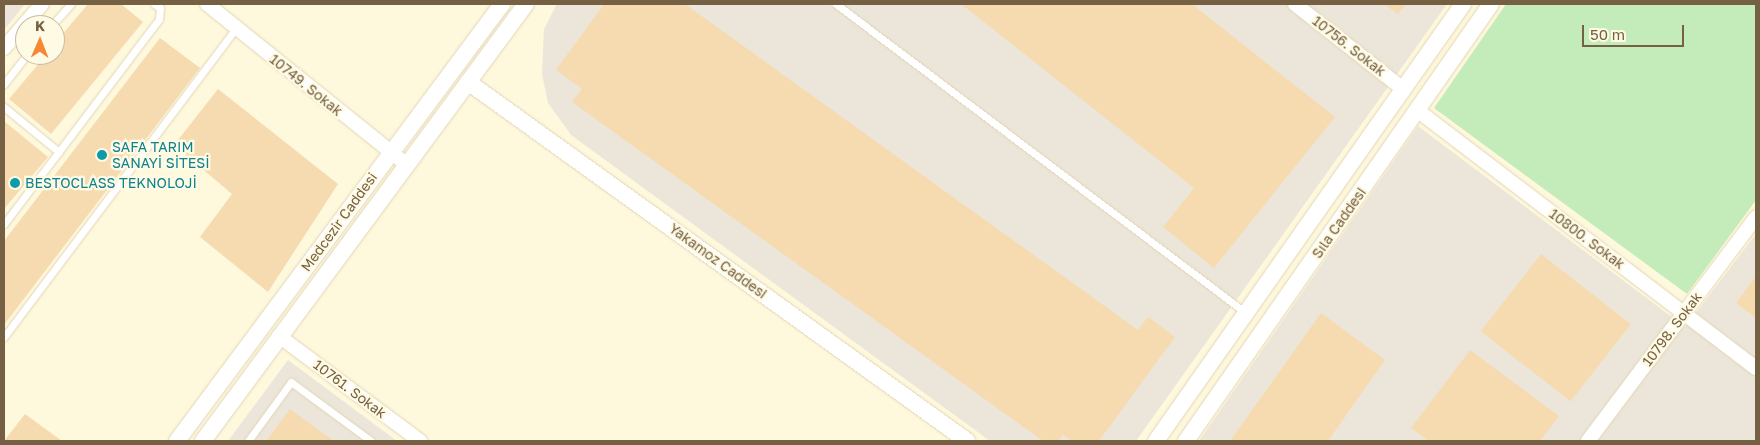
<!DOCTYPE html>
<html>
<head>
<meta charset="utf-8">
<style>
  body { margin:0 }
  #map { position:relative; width:1760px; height:445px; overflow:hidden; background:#fef8dc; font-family:"Golos Text",sans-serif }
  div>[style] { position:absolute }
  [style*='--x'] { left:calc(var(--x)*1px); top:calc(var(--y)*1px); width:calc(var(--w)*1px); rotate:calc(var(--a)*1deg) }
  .industrial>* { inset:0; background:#ebe6d9 }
  .green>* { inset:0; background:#c4ecba }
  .building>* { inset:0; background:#f6dbb1; transform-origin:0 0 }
  .roads { filter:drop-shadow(0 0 1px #e2d5b8) drop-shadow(0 0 1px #e2d5b8) }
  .service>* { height:7px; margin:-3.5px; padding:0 3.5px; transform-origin:3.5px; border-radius:3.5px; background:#fff }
  .minor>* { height:14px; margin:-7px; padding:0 7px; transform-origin:7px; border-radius:7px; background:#fff }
  .tertiary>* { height:16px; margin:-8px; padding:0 8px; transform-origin:8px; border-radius:8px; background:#fff }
  .dots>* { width:14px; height:14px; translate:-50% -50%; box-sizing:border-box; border:2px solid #fffae4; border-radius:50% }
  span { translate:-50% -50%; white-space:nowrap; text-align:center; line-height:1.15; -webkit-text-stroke:4.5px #fffae4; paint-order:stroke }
  .street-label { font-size:14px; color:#756043 }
  .culture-label { font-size:14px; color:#0d838f }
  .left { translate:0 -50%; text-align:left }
  .frame { position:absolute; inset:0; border:5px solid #756043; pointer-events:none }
  .north { position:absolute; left:15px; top:15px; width:50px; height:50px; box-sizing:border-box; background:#fffae4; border:1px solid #c8bca4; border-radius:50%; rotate:1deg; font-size:14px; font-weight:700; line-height:20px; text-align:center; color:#756043 }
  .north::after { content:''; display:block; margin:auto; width:18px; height:22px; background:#f48835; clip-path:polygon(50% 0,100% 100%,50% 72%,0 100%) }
  .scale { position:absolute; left:1582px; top:25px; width:102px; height:22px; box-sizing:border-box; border:2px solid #756043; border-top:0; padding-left:6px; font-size:15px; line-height:18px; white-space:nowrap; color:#756043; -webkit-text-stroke:4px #fffae4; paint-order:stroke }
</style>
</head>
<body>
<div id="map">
  <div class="industrial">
    <div style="clip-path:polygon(4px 4px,25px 4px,4px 30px)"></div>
    <div style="clip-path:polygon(557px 4px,1447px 4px,1136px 441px,990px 441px,571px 135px,548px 103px,542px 74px,544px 29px)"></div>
    <div style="clip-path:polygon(1418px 126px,1685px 327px,1756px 234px,1756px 441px,1199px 441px)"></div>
    <div style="clip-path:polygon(288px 360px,397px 441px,228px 441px)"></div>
  </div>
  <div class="green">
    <div style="clip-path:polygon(1506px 4px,1756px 4px,1756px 200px,1687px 294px,1434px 108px)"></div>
  </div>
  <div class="building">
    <div style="clip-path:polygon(88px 4px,121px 4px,143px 22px,51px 134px,9px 99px,46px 55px,55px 55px,55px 43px)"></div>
    <div style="clip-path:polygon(604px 4px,685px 4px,1138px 330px,1148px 317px,1175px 337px,1099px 441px,1072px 441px,1063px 435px,1058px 441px,1043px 441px,572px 102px,582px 89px,556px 70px)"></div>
    <div style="clip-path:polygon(961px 4px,1192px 4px,1335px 117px,1214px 268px,1163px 227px,1194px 188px)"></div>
    <div style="clip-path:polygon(1384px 4px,1406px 4px,1398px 14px)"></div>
    <div style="clip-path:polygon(160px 38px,200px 68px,4px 325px,4px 241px)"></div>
    <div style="clip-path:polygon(218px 89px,338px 184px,268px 292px,200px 237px,232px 194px,174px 145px)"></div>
    <div style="clip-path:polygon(4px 121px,48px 157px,4px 209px)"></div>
    <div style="left:1541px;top:254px;width:114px;height:98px;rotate:38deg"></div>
    <div style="clip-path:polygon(1756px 276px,1756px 318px,1736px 303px)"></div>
    <div style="clip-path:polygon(1321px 313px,1385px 360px,1328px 441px,1230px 441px)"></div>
    <div style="clip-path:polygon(1470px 350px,1559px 416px,1540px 441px,1429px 441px,1411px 428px)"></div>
    <div style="clip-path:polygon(290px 409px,324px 434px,334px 441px,266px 441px)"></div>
    <div style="clip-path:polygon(25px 414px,62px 441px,4px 441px)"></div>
  </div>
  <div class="roads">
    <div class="service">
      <div style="--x:836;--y:4;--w:513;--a:37"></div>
      <div style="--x:52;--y:25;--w:28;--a:-48"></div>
      <div style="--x:4;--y:84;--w:37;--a:-52"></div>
      <div style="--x:4;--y:107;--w:71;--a:39.3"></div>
      <div style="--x:4;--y:224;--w:257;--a:-52.9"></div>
      <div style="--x:159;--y:19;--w:11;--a:-85"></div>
      <div style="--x:160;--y:8;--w:7;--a:-146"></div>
      <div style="--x:4;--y:337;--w:386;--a:-53.1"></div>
      <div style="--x:248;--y:441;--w:73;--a:-53.9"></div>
      <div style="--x:291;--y:382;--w:99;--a:36.4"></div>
    </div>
    <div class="minor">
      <div style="--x:207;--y:4;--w:255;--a:38.8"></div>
      <div style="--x:1295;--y:4;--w:137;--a:38.2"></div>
      <div style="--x:4;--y:48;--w:58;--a:-49.2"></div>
      <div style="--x:1417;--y:110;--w:426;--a:37.3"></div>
      <div style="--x:279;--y:336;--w:176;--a:36.7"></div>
      <div style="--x:1588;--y:441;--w:280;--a:-53.1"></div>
    </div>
    <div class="tertiary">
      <div style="--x:468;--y:82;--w:615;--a:35.73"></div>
      <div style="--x:177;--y:441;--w:545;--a:-53.36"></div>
      <div style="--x:203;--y:441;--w:543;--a:-53.53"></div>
      <div style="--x:1156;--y:441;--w:534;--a:-54.91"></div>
      <div style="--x:1186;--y:441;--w:533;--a:-55.09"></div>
    </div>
  </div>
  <div class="dots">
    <div style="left:102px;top:155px;background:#0f9aa8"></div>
    <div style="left:15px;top:183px;background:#0f9aa8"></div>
  </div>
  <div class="street-label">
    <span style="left:1349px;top:46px;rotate:38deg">10756. Sokak</span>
    <span style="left:306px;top:85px;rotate:39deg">10749. Sokak</span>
    <span style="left:339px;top:222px;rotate:-54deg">Medcezir Caddesi</span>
    <span style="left:1339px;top:223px;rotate:-55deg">Sıla Caddesi</span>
    <span style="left:1587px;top:239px;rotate:37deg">10800. Sokak</span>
    <span style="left:718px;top:261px;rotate:36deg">Yakamoz Caddesi</span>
    <span style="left:1672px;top:329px;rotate:-53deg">10798. Sokak</span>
    <span style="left:350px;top:389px;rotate:37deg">10761. Sokak</span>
  </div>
  <div class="culture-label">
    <span class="left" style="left:112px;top:155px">SAFA TARIM<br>SANAYİ SİTESİ</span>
    <span class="left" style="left:25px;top:183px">BESTOCLASS TEKNOLOJİ</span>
  </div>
  <div class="frame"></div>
  <div class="north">K</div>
  <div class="scale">50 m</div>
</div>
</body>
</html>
